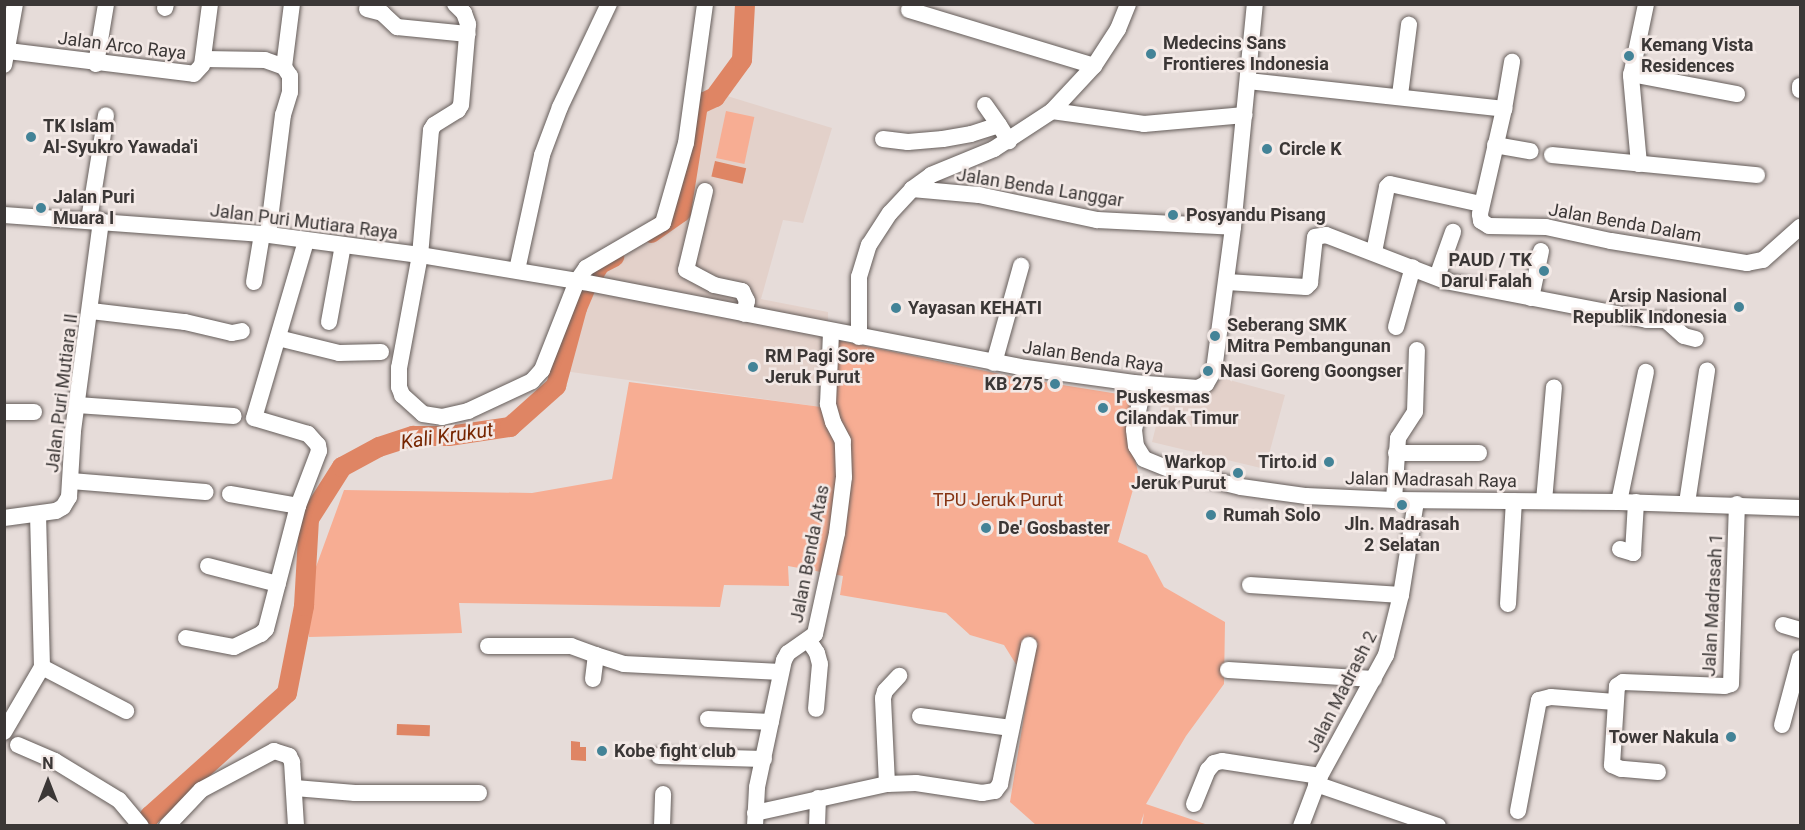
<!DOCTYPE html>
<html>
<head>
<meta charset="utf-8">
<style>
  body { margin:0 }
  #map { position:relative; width:1805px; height:830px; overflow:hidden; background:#e6dcd9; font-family:Roboto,sans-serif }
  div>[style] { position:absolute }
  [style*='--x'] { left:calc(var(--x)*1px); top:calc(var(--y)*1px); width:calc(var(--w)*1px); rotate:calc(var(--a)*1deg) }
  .built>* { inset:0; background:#e3d1ca }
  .green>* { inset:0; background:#f7ad93; transform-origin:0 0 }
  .water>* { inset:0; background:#df8564; transform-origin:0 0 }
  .river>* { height:20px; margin:-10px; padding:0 10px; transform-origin:10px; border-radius:10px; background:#df8564 }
  .roads { filter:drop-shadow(0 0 2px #655d5a) drop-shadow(0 0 2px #655d5a) }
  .minor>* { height:16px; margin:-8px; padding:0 8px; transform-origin:8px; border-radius:8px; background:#fff }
  .dots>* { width:16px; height:16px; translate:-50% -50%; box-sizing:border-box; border:3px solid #f3e9e6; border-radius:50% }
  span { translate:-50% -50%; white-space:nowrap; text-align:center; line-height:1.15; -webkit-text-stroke:5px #f3e9e6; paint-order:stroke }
  .poi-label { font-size:18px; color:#3b3736; font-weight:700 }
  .left { translate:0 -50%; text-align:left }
  .right { translate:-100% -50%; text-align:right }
  .street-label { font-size:18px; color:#3b3736 }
  .park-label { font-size:18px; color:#863413 }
  .water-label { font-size:20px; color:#762500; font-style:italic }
  .frame { position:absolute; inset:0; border:6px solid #3b3736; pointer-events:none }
  .north { position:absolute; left:18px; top:752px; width:60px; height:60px; -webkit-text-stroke:4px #f3e9e6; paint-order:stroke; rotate:0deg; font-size:16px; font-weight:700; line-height:24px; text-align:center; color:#3b3736 }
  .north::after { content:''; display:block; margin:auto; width:21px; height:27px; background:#3b3736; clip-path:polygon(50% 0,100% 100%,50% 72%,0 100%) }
</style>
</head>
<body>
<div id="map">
  <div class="built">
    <div style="clip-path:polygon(714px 92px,832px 128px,803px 223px,783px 220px,761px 299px,828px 312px,829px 408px,564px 371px,581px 318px,611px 247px,672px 212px)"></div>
    <div style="clip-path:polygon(1222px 378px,1285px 395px,1265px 469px,1152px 442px,1163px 398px,1204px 394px)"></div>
  </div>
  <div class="green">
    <div style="left:726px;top:111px;width:29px;height:48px;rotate:12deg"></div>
    <div style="clip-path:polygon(827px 338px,1019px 378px,1131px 396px,1127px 427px,1138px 472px,1118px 542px,1147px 555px,1164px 587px,1225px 622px,1224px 684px,1186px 736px,1146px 804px,1208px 825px,1142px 825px,1144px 813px,1140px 825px,1036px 825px,1010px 802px,1029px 685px,1004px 645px,970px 635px,946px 613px,840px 595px,843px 576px,788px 566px,789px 586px,724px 585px,720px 607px,459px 603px,462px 633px,309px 637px,305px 597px,344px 490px,532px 493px,612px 479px,629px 382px,829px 408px)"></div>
  </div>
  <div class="water">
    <div style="left:715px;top:161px;width:32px;height:16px;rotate:13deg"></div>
    <div style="left:397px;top:724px;width:33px;height:11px;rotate:2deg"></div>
    <div style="clip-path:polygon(571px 741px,580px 742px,580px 747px,586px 747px,586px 761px,571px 760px)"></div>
  </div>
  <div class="river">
    <div style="--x:651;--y:233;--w:37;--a:-35"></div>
    <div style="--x:681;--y:212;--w:108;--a:-81"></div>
    <div style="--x:698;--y:105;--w:19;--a:-25"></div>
    <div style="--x:715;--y:97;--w:46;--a:-53.9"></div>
    <div style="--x:742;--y:60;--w:56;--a:-86.9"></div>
    <div style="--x:144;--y:826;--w:12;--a:-59"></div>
    <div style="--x:150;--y:816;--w:184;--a:-41.9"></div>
    <div style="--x:287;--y:693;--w:89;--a:-78.9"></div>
    <div style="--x:304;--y:606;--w:87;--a:-86.7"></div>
    <div style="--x:309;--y:519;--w:62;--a:-57.6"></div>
    <div style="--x:342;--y:467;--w:42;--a:-28.4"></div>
    <div style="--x:379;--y:447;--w:36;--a:-18"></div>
    <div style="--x:413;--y:436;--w:36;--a:0"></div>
    <div style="--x:449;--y:436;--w:62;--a:-8.4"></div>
    <div style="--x:510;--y:427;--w:62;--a:-41.7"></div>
    <div style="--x:556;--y:386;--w:81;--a:-74.9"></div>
    <div style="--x:577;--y:308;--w:25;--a:-67"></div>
    <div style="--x:587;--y:285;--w:25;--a:-58"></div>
    <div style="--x:600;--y:264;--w:16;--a:-27"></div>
  </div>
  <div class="roads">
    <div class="minor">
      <div style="--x:455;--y:4;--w:13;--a:45"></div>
      <div style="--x:464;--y:13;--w:12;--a:70"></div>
      <div style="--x:468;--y:24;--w:81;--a:94.9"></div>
      <div style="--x:461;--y:105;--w:6;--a:121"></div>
      <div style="--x:458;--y:110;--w:28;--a:148"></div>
      <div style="--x:434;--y:125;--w:6;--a:121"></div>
      <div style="--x:431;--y:130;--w:125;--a:95"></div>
      <div style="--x:420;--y:255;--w:115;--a:100.5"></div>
      <div style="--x:399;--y:368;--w:19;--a:90"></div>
      <div style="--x:399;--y:387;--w:9;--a:69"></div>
      <div style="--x:402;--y:395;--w:28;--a:42"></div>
      <div style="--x:423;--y:414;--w:19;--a:9"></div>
      <div style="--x:442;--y:417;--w:27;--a:-13"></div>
      <div style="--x:468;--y:411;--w:71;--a:-25.1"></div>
      <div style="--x:532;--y:381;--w:15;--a:-48"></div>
      <div style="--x:542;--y:370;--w:96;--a:-68.5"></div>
      <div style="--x:577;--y:281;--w:16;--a:-55"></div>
      <div style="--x:586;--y:268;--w:89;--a:-30.3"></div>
      <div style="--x:663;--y:223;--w:83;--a:-74"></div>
      <div style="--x:686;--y:143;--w:140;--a:-82.2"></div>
      <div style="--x:165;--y:8;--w:4;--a:-76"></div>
      <div style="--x:367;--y:9;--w:16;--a:15"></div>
      <div style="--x:382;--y:13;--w:21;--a:43"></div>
      <div style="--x:397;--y:27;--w:71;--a:5.6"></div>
      <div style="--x:909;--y:10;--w:193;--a:16.8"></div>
      <div style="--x:8;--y:51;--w:187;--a:7"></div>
      <div style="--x:194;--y:74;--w:12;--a:-48"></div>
      <div style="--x:202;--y:65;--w:62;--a:-82.5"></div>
      <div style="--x:204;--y:59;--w:61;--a:0.9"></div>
      <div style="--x:265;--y:60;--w:20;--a:20"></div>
      <div style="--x:96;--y:64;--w:61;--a:-80.5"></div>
      <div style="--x:4;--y:65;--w:62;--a:-79.8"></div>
      <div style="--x:1631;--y:74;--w:108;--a:10.7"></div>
      <div style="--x:1248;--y:81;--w:258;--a:6.2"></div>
      <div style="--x:1504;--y:109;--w:108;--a:102.9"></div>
      <div style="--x:1480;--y:214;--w:7;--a:82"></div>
      <div style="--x:1481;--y:221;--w:9;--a:32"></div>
      <div style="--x:1489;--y:226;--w:57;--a:1"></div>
      <div style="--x:1546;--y:227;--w:66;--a:12.2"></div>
      <div style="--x:1611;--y:241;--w:138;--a:9.2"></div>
      <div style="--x:1747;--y:263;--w:16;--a:-11"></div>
      <div style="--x:1763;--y:260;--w:50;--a:-41.7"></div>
      <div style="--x:1800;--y:90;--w:4;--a:-90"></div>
      <div style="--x:1400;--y:95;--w:71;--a:-82.7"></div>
      <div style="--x:985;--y:105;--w:24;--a:55"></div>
      <div style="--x:1504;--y:109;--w:48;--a:-80.3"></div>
      <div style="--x:1052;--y:111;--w:93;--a:8"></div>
      <div style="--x:1144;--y:124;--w:101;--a:-5.1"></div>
      <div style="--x:883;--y:139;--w:25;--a:7"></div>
      <div style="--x:908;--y:142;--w:35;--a:-5"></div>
      <div style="--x:943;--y:139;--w:28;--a:-10"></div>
      <div style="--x:971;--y:134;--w:29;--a:-18"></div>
      <div style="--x:999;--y:125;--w:19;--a:58"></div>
      <div style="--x:1495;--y:145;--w:36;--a:10"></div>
      <div style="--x:1552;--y:155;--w:206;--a:5.6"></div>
      <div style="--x:1639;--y:164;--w:88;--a:-95.2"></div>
      <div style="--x:1631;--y:76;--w:74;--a:-78.2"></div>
      <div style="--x:912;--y:189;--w:67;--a:5.1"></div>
      <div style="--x:979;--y:195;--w:121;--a:12"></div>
      <div style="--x:1097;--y:220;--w:136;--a:2.9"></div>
      <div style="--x:705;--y:191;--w:81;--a:103.5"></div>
      <div style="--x:686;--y:270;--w:32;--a:28"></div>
      <div style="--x:714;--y:285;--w:29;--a:12"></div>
      <div style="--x:742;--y:291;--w:11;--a:63"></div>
      <div style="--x:747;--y:301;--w:13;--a:103"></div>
      <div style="--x:4;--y:215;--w:259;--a:4.2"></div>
      <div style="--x:262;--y:234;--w:159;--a:7.6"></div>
      <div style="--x:420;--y:255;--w:165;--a:9.4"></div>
      <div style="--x:583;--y:282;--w:444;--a:11"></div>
      <div style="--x:1019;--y:367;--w:116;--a:7.9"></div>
      <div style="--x:1134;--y:383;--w:64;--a:4.5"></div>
      <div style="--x:1198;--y:388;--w:9;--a:-27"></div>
      <div style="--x:1206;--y:384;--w:16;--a:-60"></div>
      <div style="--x:1214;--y:370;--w:144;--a:-82.4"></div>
      <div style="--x:1233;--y:227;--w:224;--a:-84.4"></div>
      <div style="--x:89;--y:220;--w:106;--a:-80.8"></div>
      <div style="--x:268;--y:235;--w:121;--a:-82.9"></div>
      <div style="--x:283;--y:115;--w:24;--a:-73"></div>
      <div style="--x:290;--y:92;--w:16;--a:-90"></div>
      <div style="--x:290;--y:76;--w:11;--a:-124"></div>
      <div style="--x:284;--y:67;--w:64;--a:-82.8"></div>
      <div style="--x:1374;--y:252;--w:66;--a:-78.7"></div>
      <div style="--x:1387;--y:187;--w:4;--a:-45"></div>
      <div style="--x:1390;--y:184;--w:93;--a:12.4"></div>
      <div style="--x:517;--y:270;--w:118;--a:-77.7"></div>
      <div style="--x:542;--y:155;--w:51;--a:-69.4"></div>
      <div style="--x:560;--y:107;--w:114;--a:-64.6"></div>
      <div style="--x:1437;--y:277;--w:48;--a:-70.4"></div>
      <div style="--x:254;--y:282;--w:49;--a:-80.5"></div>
      <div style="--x:1227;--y:282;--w:79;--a:3.6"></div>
      <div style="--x:1306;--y:287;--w:6;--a:-45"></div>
      <div style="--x:1310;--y:283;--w:46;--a:-83.8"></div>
      <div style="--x:1315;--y:237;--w:11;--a:-10"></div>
      <div style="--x:1326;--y:235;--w:128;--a:21.1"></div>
      <div style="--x:1445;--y:281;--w:206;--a:10.9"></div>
      <div style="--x:1647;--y:320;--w:19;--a:0"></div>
      <div style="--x:1666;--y:320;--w:24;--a:42"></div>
      <div style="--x:1684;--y:336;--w:12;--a:14"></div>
      <div style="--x:1531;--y:298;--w:48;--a:-78"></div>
      <div style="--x:91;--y:311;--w:95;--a:6.7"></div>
      <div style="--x:185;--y:322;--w:48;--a:13.2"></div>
      <div style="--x:232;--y:333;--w:10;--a:-11"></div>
      <div style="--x:329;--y:322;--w:78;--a:-79.7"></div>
      <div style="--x:1396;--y:327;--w:62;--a:-74.2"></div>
      <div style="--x:859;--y:337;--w:60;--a:-90"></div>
      <div style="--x:859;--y:277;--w:34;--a:-73"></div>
      <div style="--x:869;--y:245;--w:38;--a:-57"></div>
      <div style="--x:890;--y:213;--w:33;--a:-47"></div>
      <div style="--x:912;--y:189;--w:24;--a:-36"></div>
      <div style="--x:931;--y:175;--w:68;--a:-22.4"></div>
      <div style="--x:994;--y:149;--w:69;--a:-33.2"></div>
      <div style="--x:1052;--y:111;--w:62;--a:-47"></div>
      <div style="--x:1094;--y:66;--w:44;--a:-57"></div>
      <div style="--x:1118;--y:29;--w:27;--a:-68"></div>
      <div style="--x:278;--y:338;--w:63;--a:13.8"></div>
      <div style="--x:339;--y:353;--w:42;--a:-1.4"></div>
      <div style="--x:994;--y:363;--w:101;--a:-74.4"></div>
      <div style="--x:1144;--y:384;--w:47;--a:102.3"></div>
      <div style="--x:1134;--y:430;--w:16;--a:83"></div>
      <div style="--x:1136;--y:446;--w:15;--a:58"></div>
      <div style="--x:1144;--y:459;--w:29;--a:22"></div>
      <div style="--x:1171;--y:470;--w:72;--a:13.7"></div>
      <div style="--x:1241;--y:487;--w:66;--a:7.9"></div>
      <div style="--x:1306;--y:496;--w:88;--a:2.6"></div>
      <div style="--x:1394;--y:500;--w:225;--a:0.5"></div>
      <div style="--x:1619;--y:502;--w:181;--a:1.9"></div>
      <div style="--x:77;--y:405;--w:157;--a:4"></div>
      <div style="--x:4;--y:412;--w:30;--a:0"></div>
      <div style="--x:1396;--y:453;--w:83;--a:0"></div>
      <div style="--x:71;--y:481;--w:135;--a:4.7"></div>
      <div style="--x:230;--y:494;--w:69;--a:10"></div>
      <div style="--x:1394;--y:500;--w:62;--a:-86.3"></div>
      <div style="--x:1398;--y:438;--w:31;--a:-57"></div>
      <div style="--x:1415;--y:412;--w:62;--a:-88.2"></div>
      <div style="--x:1544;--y:501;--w:114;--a:-85"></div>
      <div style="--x:1619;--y:502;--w:133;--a:-78.3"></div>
      <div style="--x:1687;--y:503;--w:134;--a:-81.4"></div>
      <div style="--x:4;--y:518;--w:52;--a:-7.7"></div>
      <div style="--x:56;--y:511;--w:8;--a:-30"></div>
      <div style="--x:63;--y:507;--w:12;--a:-59"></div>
      <div style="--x:69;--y:497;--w:66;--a:-86.5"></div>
      <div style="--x:73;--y:431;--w:212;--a:-82.4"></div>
      <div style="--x:1620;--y:549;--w:14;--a:17"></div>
      <div style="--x:1633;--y:553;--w:51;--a:-86.6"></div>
      <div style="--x:208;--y:566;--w:72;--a:14.4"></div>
      <div style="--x:1250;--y:585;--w:151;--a:3.8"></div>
      <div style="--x:1508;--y:604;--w:103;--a:-86.7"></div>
      <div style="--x:1783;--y:625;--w:18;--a:16"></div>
      <div style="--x:186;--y:638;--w:49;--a:10.6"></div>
      <div style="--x:234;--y:647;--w:30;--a:-26"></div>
      <div style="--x:261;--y:634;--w:7;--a:-45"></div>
      <div style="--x:266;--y:629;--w:127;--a:-75.4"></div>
      <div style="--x:298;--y:506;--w:59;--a:-69.1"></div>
      <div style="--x:319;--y:451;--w:6;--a:-99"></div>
      <div style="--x:318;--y:445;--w:15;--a:-132"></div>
      <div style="--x:308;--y:434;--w:56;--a:-163.5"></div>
      <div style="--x:254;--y:418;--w:184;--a:-73.6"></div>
      <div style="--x:809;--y:641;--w:14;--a:56"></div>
      <div style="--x:817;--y:653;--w:11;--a:75"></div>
      <div style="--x:820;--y:664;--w:45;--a:95.1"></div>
      <div style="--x:488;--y:646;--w:83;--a:0"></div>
      <div style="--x:571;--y:646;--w:27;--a:20"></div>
      <div style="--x:42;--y:667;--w:95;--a:27.6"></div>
      <div style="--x:1228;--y:670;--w:146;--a:3.5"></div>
      <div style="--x:593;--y:679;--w:24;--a:-83"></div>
      <div style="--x:596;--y:655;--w:29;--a:18"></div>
      <div style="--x:624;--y:664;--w:157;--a:2.9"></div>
      <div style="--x:920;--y:716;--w:92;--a:7.5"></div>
      <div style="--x:708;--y:719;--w:63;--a:2.7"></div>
      <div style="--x:1782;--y:725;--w:69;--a:-75"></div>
      <div style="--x:4;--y:732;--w:75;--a:-59.7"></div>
      <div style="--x:42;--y:667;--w:153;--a:-91.5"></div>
      <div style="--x:18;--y:745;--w:40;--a:23.4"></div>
      <div style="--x:55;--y:761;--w:75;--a:31.4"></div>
      <div style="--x:119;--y:800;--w:34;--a:50"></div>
      <div style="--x:659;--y:756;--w:105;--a:1.6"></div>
      <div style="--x:1658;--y:772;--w:37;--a:-175"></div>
      <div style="--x:1621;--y:769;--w:10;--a:-156"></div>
      <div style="--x:1612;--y:765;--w:79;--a:-86.4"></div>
      <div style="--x:1617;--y:686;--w:7;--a:-34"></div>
      <div style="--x:1623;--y:682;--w:102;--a:2.2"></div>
      <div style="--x:1725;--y:686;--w:6;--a:-18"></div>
      <div style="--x:1731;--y:684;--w:180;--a:-88.1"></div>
      <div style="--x:887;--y:784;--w:86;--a:-92.7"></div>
      <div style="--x:883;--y:698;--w:7;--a:-74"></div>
      <div style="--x:885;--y:691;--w:21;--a:-47"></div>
      <div style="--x:1316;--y:784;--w:129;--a:19"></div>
      <div style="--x:295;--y:788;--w:60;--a:4.8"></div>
      <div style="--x:355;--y:793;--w:124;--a:0"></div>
      <div style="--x:1194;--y:804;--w:37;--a:-68"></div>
      <div style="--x:1208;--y:770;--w:9;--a:-49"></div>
      <div style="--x:1214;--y:763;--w:8;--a:-14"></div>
      <div style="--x:1222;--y:761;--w:99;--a:8.7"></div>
      <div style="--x:1518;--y:811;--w:113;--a:-79.3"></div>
      <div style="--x:1539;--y:700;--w:12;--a:-14"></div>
      <div style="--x:1551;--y:697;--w:64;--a:4.5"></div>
      <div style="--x:755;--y:813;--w:135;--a:-12.4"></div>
      <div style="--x:887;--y:784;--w:29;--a:-2"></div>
      <div style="--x:916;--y:783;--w:67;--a:8.6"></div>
      <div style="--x:982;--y:793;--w:13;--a:-9"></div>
      <div style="--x:995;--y:791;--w:9;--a:-54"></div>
      <div style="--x:1000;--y:784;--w:142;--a:-78.2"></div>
      <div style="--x:167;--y:826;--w:50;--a:-46.6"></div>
      <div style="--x:201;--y:790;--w:83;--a:-28.1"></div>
      <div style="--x:274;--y:751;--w:16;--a:18"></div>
      <div style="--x:289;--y:756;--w:7;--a:63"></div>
      <div style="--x:292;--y:762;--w:64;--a:86.4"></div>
      <div style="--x:662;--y:826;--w:32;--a:-88"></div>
      <div style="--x:755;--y:826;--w:39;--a:-87"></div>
      <div style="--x:757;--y:787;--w:130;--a:-78"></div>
      <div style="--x:784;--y:660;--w:8;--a:-60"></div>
      <div style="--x:788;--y:653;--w:33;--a:-35"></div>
      <div style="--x:815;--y:634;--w:103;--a:-77.7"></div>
      <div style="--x:837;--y:533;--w:56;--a:-82.9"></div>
      <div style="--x:844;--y:477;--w:36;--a:-92"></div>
      <div style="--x:843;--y:441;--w:21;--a:-118"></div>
      <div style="--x:833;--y:422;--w:19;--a:-106"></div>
      <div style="--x:828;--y:404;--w:72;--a:-87.6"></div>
      <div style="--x:817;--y:826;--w:28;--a:-88"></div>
      <div style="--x:1301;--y:826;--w:53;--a:-69.2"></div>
      <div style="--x:1320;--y:776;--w:138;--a:-61.4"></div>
      <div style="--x:1386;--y:655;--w:62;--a:-76"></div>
      <div style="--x:1401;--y:595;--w:95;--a:-80.9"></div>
    </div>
  </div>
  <div class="dots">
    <div style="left:1151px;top:54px;background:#438397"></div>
    <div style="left:1629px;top:56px;background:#438397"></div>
    <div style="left:31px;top:137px;background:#438397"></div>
    <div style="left:1267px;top:149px;background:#438397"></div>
    <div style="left:41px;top:208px;background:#438397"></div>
    <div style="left:1173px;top:215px;background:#438397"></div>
    <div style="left:1544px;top:271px;background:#438397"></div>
    <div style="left:1739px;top:307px;background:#438397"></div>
    <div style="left:896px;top:308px;background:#438397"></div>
    <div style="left:1215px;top:336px;background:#438397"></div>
    <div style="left:753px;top:367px;background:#438397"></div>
    <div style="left:1208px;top:371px;background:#438397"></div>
    <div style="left:1055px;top:384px;background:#438397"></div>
    <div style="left:1103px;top:408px;background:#438397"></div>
    <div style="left:1329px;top:462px;background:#438397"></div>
    <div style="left:1238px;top:473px;background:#438397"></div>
    <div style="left:1402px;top:505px;background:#438397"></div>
    <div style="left:1211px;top:515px;background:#438397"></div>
    <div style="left:986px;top:528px;background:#438397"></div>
    <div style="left:1731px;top:737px;background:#438397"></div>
    <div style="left:602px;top:751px;background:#438397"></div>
  </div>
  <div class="poi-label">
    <span class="left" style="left:1163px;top:54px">Medecins Sans<br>Frontieres Indonesia</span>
    <span class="left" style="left:1641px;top:56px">Kemang Vista<br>Residences</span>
    <span class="left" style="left:43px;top:137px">TK Islam<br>Al-Syukro Yawada'i</span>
    <span class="left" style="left:1279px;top:149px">Circle K</span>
    <span class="left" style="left:53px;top:208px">Jalan Puri<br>Muara I</span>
    <span class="left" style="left:1186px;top:215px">Posyandu Pisang</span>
    <span class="right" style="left:1532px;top:271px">PAUD / TK<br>Darul Falah</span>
    <span class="right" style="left:1727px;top:307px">Arsip Nasional<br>Republik Indonesia</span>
    <span class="left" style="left:908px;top:308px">Yayasan KEHATI</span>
    <span class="left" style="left:1227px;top:336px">Seberang SMK<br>Mitra Pembangunan</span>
    <span class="left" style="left:765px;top:367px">RM Pagi Sore<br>Jeruk Purut</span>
    <span class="left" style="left:1220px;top:371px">Nasi Goreng Goongser</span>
    <span class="right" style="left:1043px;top:384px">KB 275</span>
    <span class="left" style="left:1116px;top:408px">Puskesmas<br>Cilandak Timur</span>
    <span class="right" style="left:1317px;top:462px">Tirto.id</span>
    <span class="right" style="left:1226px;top:473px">Warkop<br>Jeruk Purut</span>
    <span class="left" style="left:1223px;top:515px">Rumah Solo</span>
    <span style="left:1402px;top:535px">Jln. Madrasah<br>2 Selatan</span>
    <span class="left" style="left:998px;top:528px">De' Gosbaster</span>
    <span class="right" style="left:1719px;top:737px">Tower Nakula</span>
    <span class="left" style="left:614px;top:751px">Kobe fight club</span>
  </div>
  <div class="street-label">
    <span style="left:122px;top:46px;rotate:7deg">Jalan Arco Raya</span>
    <span style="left:1040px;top:188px;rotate:9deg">Jalan Benda Langgar</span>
    <span style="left:304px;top:222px;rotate:7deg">Jalan Puri Mutiara Raya</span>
    <span style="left:1625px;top:223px;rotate:10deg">Jalan Benda Dalam</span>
    <span style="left:1093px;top:357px;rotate:8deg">Jalan Benda Raya</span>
    <span style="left:62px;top:393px;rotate:-83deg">Jalan Puri Mutiara II</span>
    <span style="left:1431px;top:480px;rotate:1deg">Jalan Madrasah Raya</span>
    <span style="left:810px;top:554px;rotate:-79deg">Jalan Benda Atas</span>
    <span style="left:1713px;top:605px;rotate:-87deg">Jalan Madrasah 1</span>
    <span style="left:1342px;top:692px;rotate:-63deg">Jalan Madrash 2</span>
  </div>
  <div class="park-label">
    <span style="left:998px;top:500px">TPU Jeruk Purut</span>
  </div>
  <div class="water-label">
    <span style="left:447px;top:436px;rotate:-8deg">Kali Krukut</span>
  </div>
  <div class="frame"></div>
  <div class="north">N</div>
</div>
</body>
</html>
